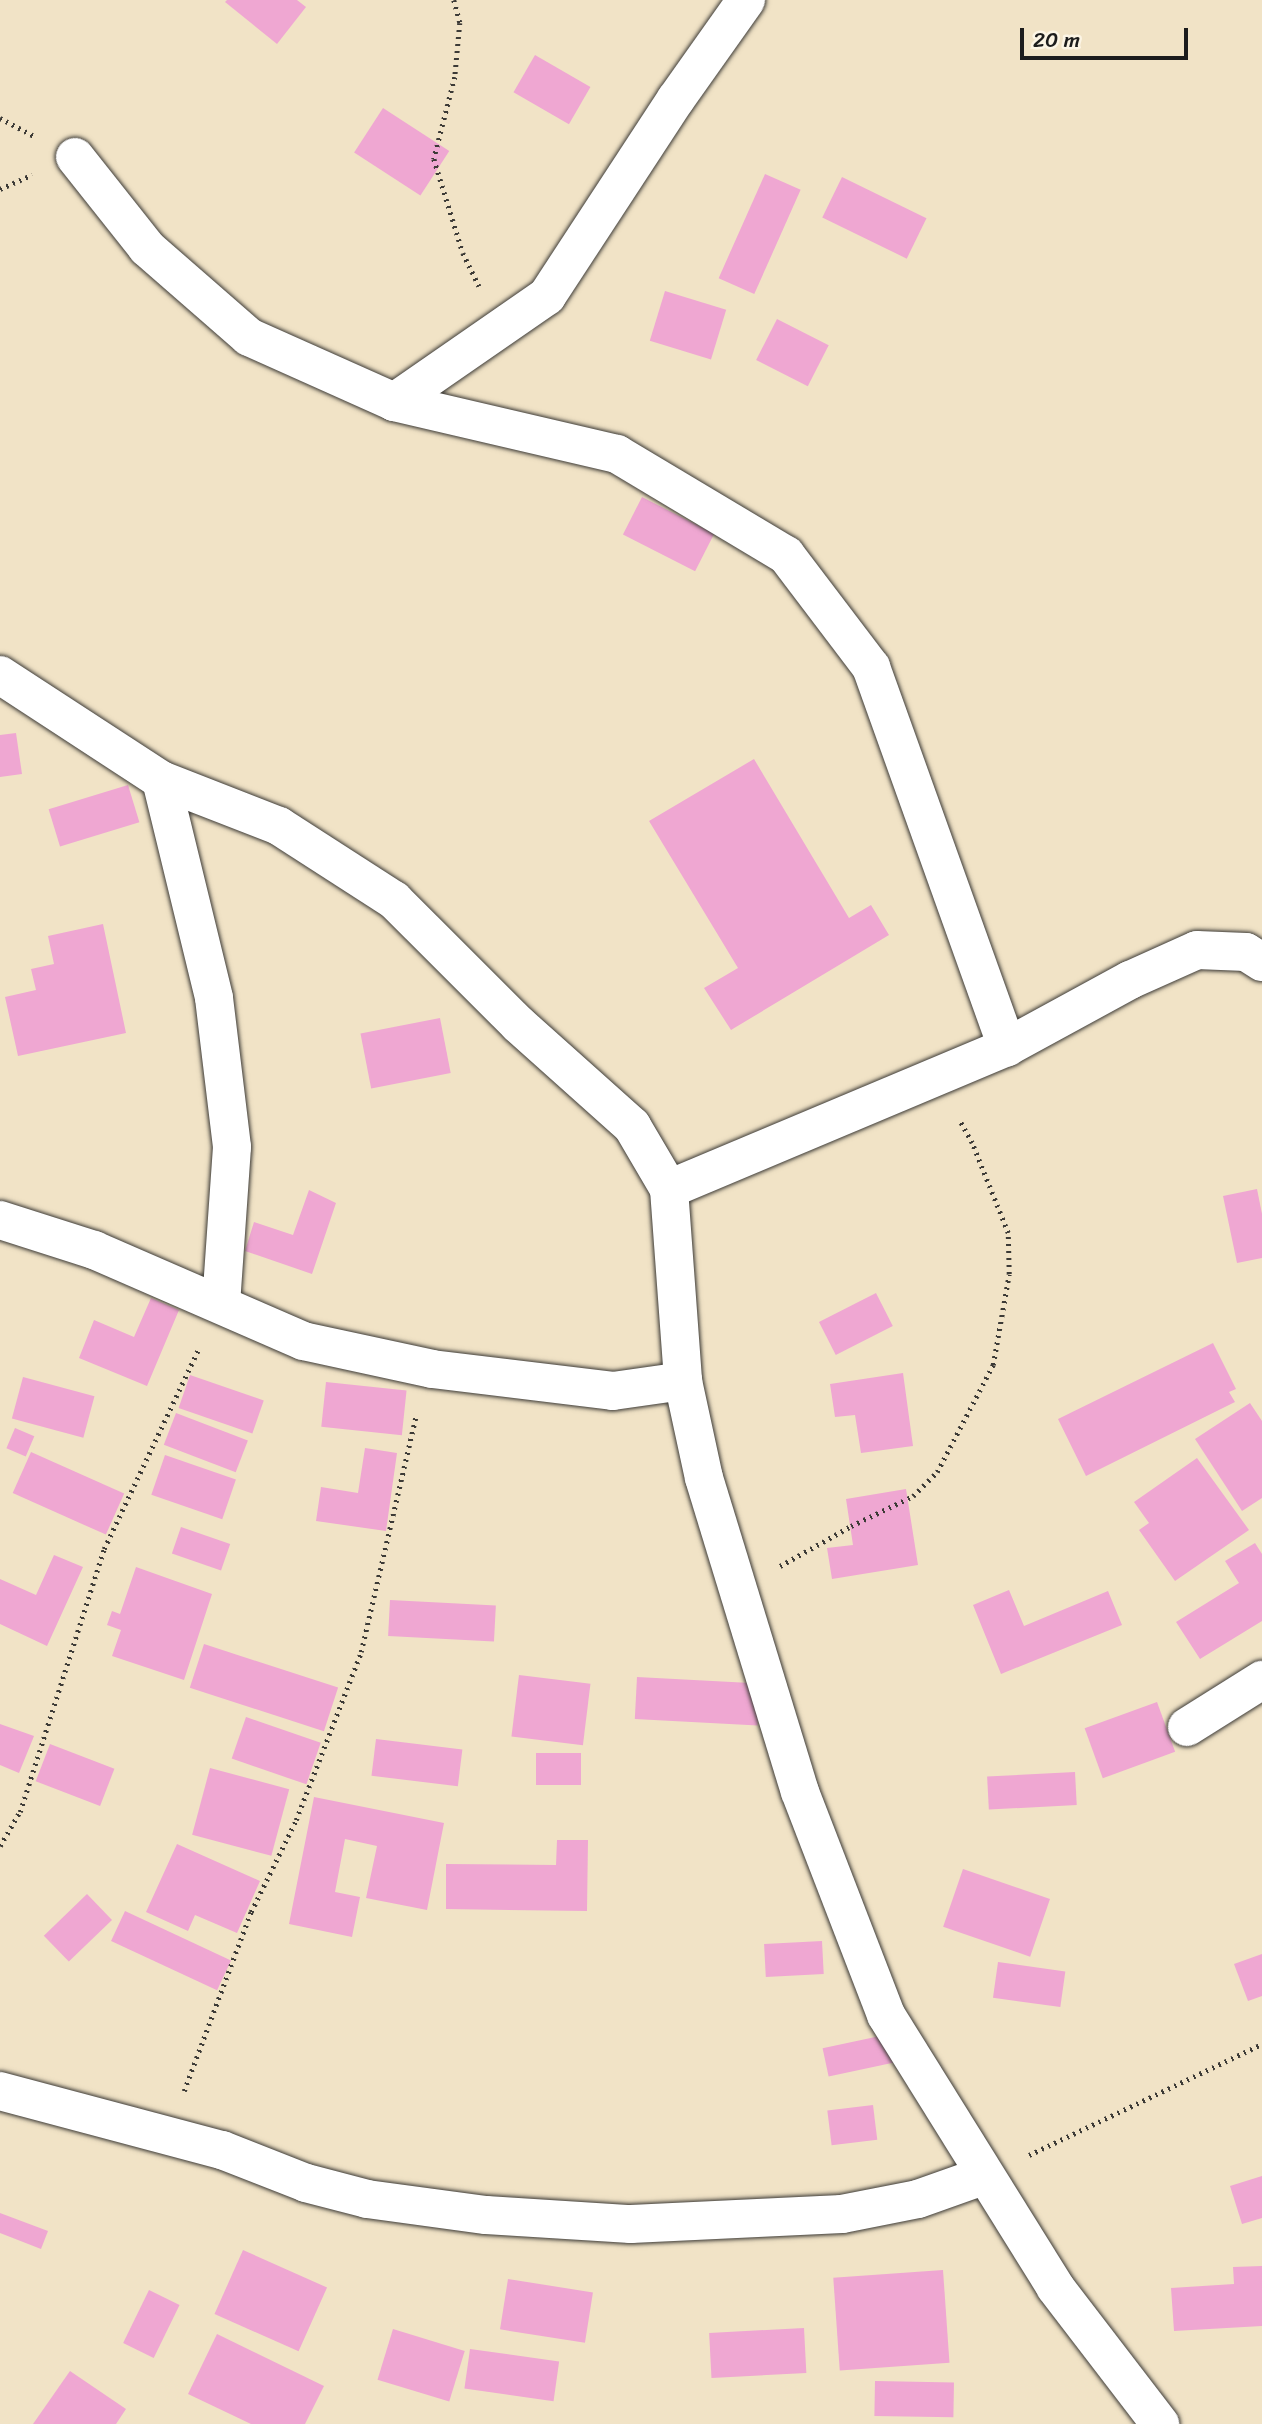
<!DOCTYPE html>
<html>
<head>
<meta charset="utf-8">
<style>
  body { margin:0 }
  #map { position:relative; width:1262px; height:2424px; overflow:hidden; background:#f1e3c6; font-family:Sriracha,sans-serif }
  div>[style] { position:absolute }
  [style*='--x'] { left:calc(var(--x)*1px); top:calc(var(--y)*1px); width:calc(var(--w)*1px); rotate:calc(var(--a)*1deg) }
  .building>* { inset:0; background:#efa7d2; transform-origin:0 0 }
  .path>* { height:4.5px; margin-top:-2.25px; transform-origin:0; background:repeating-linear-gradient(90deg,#3c3a36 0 2px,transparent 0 7px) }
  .roads { filter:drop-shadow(0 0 2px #3c3a36) drop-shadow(0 0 2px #3c3a36) }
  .street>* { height:38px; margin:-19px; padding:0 19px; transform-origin:19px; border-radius:19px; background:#fff }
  span { translate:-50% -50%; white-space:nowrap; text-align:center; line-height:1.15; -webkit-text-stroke:5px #fcf5e5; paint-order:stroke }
  .scale { position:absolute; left:1020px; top:28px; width:168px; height:32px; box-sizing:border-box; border:4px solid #1c1c1c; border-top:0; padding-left:9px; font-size:21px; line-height:24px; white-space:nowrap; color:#1c1c1c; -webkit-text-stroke:5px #fcf5e5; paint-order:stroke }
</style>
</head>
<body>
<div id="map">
  <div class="building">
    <div style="clip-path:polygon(227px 0,297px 0,306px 7px,277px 44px,225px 2px)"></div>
    <div style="left:535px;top:55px;width:64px;height:43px;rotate:30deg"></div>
    <div style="left:383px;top:108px;width:79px;height:53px;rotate:33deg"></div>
    <div style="left:765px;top:174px;width:39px;height:114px;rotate:24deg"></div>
    <div style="left:842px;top:177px;width:94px;height:45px;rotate:26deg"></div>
    <div style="left:665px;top:291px;width:64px;height:52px;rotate:17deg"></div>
    <div style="left:777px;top:319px;width:58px;height:46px;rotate:27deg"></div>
    <div style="left:642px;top:497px;width:81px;height:42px;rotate:27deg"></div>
    <div style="clip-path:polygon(16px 733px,22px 774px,0 777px,0 735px)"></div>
    <div style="clip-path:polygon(754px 759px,849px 918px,871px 905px,889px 935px,731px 1030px,704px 988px,738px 968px,649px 821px)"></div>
    <div style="left:128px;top:785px;width:39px;height:83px;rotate:73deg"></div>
    <div style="clip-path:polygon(103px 924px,126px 1033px,18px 1056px,5px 997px,36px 990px,31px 969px,54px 964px,48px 936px)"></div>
    <div style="left:440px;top:1018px;width:56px;height:81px;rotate:79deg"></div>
    <div style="clip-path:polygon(1257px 1189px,1262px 1214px,1262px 1258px,1237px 1263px,1223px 1196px)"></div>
    <div style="clip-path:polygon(309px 1190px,336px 1203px,312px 1274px,245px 1251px,254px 1222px,293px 1235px)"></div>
    <div style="left:876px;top:1293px;width:37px;height:64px;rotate:63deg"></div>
    <div style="clip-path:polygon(151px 1298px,179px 1310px,147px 1386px,79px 1358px,94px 1320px,134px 1337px)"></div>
    <div style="clip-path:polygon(1213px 1343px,1236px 1389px,1229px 1392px,1235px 1402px,1086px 1476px,1058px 1419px)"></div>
    <div style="clip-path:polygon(903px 1373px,913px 1446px,861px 1453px,855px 1415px,835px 1417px,830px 1384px)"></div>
    <div style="left:190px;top:1375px;width:78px;height:35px;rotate:19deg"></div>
    <div style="left:23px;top:1377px;width:74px;height:43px;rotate:15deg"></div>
    <div style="left:326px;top:1382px;width:81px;height:45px;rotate:6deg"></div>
    <div style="clip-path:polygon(1250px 1403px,1262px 1421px,1262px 1498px,1242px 1511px,1195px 1439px)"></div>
    <div style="left:176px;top:1413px;width:77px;height:34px;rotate:21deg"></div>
    <div style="left:15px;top:1428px;width:21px;height:22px;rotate:23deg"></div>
    <div style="clip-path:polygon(365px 1448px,397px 1453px,386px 1531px,316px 1521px,321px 1487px,358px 1493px)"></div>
    <div style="left:31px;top:1452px;width:102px;height:45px;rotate:24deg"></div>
    <div style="left:165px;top:1455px;width:75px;height:42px;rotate:19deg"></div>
    <div style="clip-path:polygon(1197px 1458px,1249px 1530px,1175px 1581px,1139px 1530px,1149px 1523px,1134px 1502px)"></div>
    <div style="clip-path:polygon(906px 1489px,918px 1565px,832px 1579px,827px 1548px,853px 1545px,846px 1499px)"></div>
    <div style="left:181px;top:1527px;width:52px;height:28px;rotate:19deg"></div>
    <div style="clip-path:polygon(1255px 1543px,1262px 1554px,1262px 1621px,1200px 1659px,1176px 1622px,1239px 1583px,1225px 1561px)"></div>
    <div style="clip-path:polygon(54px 1555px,83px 1567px,47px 1646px,0 1624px,0 1579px,36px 1595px)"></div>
    <div style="clip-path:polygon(136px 1567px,212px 1594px,184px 1680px,112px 1656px,121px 1630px,107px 1625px,112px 1611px,120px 1614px)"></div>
    <div style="clip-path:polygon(1009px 1590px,1024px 1626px,1108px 1591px,1122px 1625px,1001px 1674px,973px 1605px)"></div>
    <div style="left:390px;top:1600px;width:106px;height:36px;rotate:3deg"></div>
    <div style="left:204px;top:1644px;width:141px;height:46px;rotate:18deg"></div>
    <div style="left:519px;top:1675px;width:72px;height:62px;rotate:7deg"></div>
    <div style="left:637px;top:1677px;width:123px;height:42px;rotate:3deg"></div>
    <div style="left:1157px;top:1702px;width:53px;height:77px;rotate:70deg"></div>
    <div style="left:246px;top:1717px;width:79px;height:44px;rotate:19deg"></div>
    <div style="clip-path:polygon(0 1724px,34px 1736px,19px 1773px,0 1765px)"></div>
    <div style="left:376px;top:1739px;width:87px;height:37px;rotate:7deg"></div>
    <div style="left:50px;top:1744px;width:69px;height:40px;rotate:21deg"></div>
    <div style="left:536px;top:1753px;width:45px;height:32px"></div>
    <div style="left:210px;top:1768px;width:82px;height:69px;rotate:15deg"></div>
    <div style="left:1075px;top:1772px;width:33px;height:88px;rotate:87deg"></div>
    <div style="clip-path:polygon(314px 1797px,444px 1823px,427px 1910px,366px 1898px,377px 1846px,345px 1839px,335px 1892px,360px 1897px,352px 1937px,289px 1924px)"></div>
    <div style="clip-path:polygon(557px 1840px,588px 1840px,587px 1911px,446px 1909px,446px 1864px,556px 1865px)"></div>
    <div style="clip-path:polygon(177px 1844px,260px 1881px,237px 1933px,195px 1915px,188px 1931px,146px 1912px)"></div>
    <div style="left:963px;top:1869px;width:92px;height:61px;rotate:19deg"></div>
    <div style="left:87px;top:1894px;width:36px;height:60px;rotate:46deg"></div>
    <div style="left:125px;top:1911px;width:117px;height:33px;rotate:25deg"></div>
    <div style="left:822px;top:1941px;width:33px;height:58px;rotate:87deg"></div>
    <div style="clip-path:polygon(1262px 1954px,1262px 1996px,1248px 2001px,1234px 1964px)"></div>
    <div style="left:998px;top:1962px;width:68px;height:36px;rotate:8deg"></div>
    <div style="left:894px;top:2033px;width:29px;height:73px;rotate:78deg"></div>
    <div style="left:873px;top:2105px;width:35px;height:46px;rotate:83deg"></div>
    <div style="clip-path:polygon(1262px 2176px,1262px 2218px,1242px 2224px,1230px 2186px)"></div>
    <div style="clip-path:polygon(0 2213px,48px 2231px,41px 2249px,0 2233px)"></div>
    <div style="left:243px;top:2250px;width:92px;height:70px;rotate:24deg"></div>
    <div style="clip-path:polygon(1262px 2266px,1262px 2326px,1174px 2331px,1171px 2288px,1234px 2284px,1233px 2267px)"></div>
    <div style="left:943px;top:2270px;width:93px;height:110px;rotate:86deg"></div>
    <div style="left:508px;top:2279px;width:86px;height:51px;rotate:9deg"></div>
    <div style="left:149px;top:2290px;width:34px;height:59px;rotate:26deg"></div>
    <div style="left:804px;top:2328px;width:45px;height:95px;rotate:87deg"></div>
    <div style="left:393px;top:2329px;width:75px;height:53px;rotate:17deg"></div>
    <div style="clip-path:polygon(217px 2334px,324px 2386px,305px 2424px,251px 2424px,188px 2394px)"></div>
    <div style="left:470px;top:2349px;width:90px;height:40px;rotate:8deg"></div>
    <div style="clip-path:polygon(70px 2371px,126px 2409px,116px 2424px,33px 2424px)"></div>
    <div style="left:875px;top:2381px;width:79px;height:35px;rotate:1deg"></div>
  </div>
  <div class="path">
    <div style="--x:454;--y:0;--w:24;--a:75"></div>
    <div style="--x:460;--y:23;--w:54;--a:95.3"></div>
    <div style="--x:455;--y:77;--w:85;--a:104.4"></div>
    <div style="--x:434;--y:159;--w:98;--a:72.9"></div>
    <div style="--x:463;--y:253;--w:37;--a:64"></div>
    <div style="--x:0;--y:118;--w:38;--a:28"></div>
    <div style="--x:0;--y:189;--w:35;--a:-24"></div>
    <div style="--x:780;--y:1566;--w:81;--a:-29.4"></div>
    <div style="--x:851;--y:1526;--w:69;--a:-25.8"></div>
    <div style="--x:913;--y:1496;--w:34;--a:-45"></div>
    <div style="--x:937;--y:1472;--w:121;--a:-62.4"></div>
    <div style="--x:993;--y:1365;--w:92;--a:-80"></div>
    <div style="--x:1009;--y:1274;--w:41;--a:-91.4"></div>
    <div style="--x:1008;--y:1233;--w:97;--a:-111.8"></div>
    <div style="--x:972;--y:1143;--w:26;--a:-119"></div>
    <div style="--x:0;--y:1846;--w:39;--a:-60"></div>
    <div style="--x:20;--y:1812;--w:276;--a:-72.3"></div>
    <div style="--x:104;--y:1549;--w:222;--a:-64.7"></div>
    <div style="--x:184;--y:2091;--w:191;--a:-69.5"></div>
    <div style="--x:251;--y:1912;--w:102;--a:-63.9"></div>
    <div style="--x:296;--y:1820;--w:180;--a:-68.8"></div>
    <div style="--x:361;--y:1652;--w:242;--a:-76.9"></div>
    <div style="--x:1029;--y:2155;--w:258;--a:-25.5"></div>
  </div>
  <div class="roads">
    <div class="street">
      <div style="--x:75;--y:157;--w:116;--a:51.6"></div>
      <div style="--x:147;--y:248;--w:135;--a:41.1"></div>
      <div style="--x:249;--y:337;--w:159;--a:24.1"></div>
      <div style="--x:394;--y:402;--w:229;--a:13.1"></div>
      <div style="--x:617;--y:454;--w:197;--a:30.9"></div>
      <div style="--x:786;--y:555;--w:141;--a:52.8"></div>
      <div style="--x:871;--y:667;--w:404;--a:70.3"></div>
      <div style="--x:394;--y:402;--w:186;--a:-34.7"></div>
      <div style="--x:547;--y:296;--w:235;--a:-56.8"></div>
      <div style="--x:676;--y:99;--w:121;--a:-54.7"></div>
      <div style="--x:0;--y:675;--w:192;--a:33.1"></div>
      <div style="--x:161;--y:780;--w:127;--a:21.3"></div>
      <div style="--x:279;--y:826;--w:137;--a:32.8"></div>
      <div style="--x:394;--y:900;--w:175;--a:45"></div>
      <div style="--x:518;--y:1024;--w:153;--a:41.8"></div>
      <div style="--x:632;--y:1126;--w:73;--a:59.6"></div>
      <div style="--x:669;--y:1189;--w:193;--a:85.8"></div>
      <div style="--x:683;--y:1381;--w:99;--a:77.8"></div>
      <div style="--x:704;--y:1478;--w:328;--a:73"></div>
      <div style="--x:800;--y:1792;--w:239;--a:68.9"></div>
      <div style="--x:886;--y:2015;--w:320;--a:58.1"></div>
      <div style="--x:1055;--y:2287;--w:173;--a:52.5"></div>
      <div style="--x:161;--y:780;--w:224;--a:76.3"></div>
      <div style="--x:214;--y:998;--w:150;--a:83.1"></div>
      <div style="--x:232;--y:1147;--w:156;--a:94"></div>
      <div style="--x:669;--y:1189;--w:367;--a:-22.8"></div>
      <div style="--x:1007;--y:1047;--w:140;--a:-28.6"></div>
      <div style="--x:1130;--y:980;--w:73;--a:-24.1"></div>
      <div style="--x:1197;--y:950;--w:49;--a:2.3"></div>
      <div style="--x:1246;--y:952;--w:19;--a:32"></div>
      <div style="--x:0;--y:1220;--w:99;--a:17.7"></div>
      <div style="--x:94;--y:1250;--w:228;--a:23.5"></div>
      <div style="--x:303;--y:1341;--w:132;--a:12.2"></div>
      <div style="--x:432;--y:1369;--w:182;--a:6.9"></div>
      <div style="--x:613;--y:1391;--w:71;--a:-8.1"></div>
      <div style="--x:1187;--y:1727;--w:89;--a:-32.1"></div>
      <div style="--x:0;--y:2091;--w:230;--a:14.9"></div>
      <div style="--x:222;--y:2150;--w:90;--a:21.4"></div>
      <div style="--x:306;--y:2183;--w:63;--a:14.7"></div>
      <div style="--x:367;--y:2199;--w:120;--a:7.7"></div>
      <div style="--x:486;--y:2215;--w:145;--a:3.6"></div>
      <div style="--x:631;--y:2224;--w:211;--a:-2.7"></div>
      <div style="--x:842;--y:2214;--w:77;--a:-11.2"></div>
      <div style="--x:918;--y:2199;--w:69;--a:-19.5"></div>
    </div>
  </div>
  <div class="scale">20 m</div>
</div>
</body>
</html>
